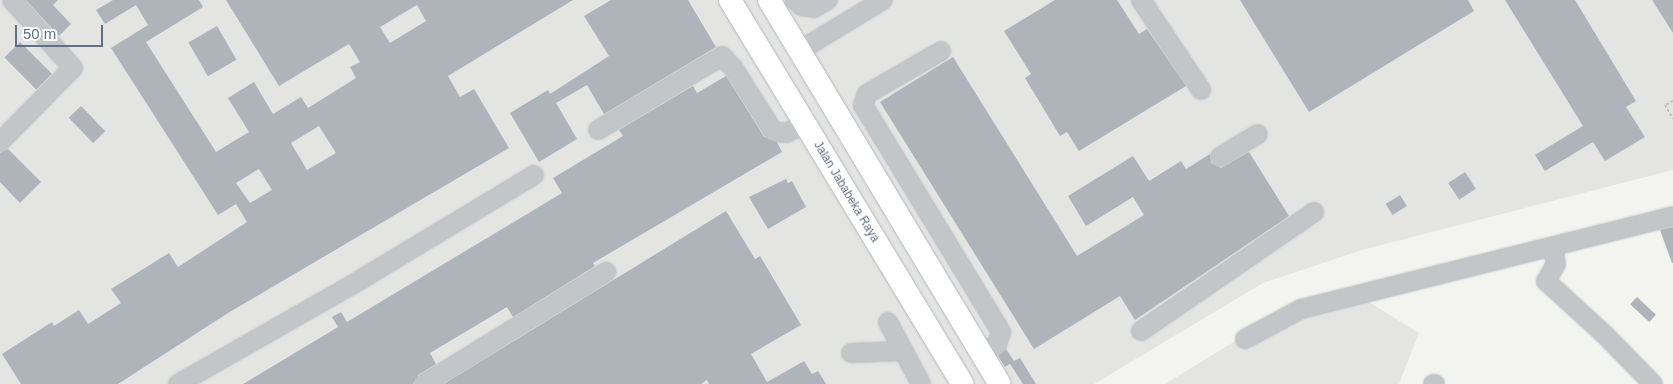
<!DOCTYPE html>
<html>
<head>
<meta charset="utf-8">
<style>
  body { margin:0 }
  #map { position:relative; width:1673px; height:384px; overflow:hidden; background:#f3f4ef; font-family:Helvetica,sans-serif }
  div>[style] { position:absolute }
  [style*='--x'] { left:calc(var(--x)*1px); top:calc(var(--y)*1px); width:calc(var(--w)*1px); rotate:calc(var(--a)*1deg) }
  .built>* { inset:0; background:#e4e5e3 }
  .building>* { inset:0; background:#aeb4ba; transform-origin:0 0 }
  .path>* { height:2px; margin-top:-1px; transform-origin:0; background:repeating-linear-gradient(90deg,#bcbdc0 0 2.5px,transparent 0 5px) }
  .roads { filter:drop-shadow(0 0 1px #b3b7bb) drop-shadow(0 0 1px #b3b7bb) }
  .minor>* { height:18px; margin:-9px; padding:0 9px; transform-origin:9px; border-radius:9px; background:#c3c6c9 }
  .major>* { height:22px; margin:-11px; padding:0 11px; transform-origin:11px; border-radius:11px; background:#fff }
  span { translate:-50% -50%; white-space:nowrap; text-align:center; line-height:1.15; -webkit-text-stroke:5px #fff; paint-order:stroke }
  .street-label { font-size:12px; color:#617082 }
  .scale { position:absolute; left:15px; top:25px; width:88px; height:22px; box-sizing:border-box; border:2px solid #617082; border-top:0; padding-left:6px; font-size:15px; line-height:18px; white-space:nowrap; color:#617082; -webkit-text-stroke:4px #fff; paint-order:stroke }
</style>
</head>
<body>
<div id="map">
  <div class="built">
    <div style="clip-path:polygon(0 0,1673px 0,1673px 170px,1362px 250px,1263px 283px,1094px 384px,0 384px)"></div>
    <div style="clip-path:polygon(1359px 296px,1419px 333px,1399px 384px,1165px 384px,1271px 319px)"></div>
  </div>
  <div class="building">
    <div style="clip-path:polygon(26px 0,58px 0,53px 5px,71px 24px,59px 36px)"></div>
    <div style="clip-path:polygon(evenodd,113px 0,199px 0,203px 7px,146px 42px,216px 152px,249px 132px,228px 98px,254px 82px,273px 114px,301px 97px,308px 108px,356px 78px,350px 67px,360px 62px,349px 44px,279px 86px,226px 0,573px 0,448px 76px,460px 97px,474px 89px,509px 148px,228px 313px,118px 384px,21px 384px,2px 354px,52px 322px,54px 326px,79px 310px,88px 324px,121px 303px,111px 289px,169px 253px,178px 267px,247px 222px,236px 204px,218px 215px,111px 48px,148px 25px,136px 5px,105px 24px,96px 10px,113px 0,417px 5px,426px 21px,390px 43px,380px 27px,417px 5px,113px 0,319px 126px,336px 153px,307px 170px,291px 143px,319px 126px,113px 0,259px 169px,272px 190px,250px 203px,236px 183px,259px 169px)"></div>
    <div style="clip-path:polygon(611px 0,688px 0,716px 47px,604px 114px,587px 85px,556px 103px,577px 139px,539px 162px,510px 113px,548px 90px,550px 94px,609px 56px,584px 16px)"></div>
    <div style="clip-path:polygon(1055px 0,1117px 0,1139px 34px,1147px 29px,1186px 86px,1079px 151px,1067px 132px,1060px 136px,1025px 78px,1031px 74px,1004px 31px)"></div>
    <div style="clip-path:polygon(1240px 0,1468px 0,1474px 11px,1309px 112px)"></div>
    <div style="clip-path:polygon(1505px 0,1575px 0,1636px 101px,1626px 107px,1645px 137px,1605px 161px,1593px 142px,1545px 171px,1535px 155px,1583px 126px)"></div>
    <div style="clip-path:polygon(1652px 0,1673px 0,1673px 33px)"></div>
    <div style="left:217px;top:26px;width:39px;height:33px;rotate:60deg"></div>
    <div style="left:20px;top:42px;width:45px;height:22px;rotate:45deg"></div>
    <div style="clip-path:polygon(953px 57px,1077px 256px,1144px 215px,1133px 197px,1086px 226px,1068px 196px,1133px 156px,1149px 181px,1181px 161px,1186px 169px,1210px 154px,1211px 163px,1221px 168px,1249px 152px,1289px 216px,1135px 320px,1120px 296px,1034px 349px,880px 102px)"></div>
    <div style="clip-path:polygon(726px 76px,764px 137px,777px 142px,782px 152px,593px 263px,595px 266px,513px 317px,507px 307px,430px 353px,436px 364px,418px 375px,413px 384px,243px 384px,338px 327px,332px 317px,341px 312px,347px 322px,562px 193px,553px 178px,623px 136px,619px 130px,693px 86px,697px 93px)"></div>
    <div style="left:81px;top:106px;width:35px;height:17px;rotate:46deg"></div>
    <div style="clip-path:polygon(8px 149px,41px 182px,20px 203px,0 182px,0 153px)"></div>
    <div style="left:1465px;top:172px;width:20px;height:20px;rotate:57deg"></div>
    <div style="clip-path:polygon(786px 179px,788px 183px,792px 181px,806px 207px,768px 229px,749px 197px)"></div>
    <div style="left:1400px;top:195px;width:13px;height:17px;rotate:58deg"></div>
    <div style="clip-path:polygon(726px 211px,755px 259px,760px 256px,801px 325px,751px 354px,767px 382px,804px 361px,812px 374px,818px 371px,826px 384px,709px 384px,707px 380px,701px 384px,444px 384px)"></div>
    <div style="clip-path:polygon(1673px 227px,1673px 263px,1672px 263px,1660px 230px)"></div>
    <div style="left:1637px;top:297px;width:26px;height:10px;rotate:43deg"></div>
    <div style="clip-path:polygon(1006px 349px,1014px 361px,1020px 358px,1036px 384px,1023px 384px,1010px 364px,1005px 367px,998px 356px)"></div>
  </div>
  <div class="path">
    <div style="--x:1673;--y:101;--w:9;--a:153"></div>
    <div style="--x:1665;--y:105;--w:16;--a:60"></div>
  </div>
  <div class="roads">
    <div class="minor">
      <div style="--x:795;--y:0;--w:9;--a:41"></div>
      <div style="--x:802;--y:6;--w:12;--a:9"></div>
      <div style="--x:814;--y:8;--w:16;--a:-30"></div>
      <div style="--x:1141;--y:0;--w:108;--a:56.3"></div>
      <div style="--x:799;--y:51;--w:98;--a:-31.3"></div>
      <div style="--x:941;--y:51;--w:86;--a:149.8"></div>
      <div style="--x:867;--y:94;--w:12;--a:110"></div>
      <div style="--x:863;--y:105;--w:266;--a:58.7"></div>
      <div style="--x:1001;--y:332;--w:13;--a:108"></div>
      <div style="--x:997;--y:344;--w:18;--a:146"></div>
      <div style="--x:598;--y:130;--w:144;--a:-30.8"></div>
      <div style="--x:722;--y:56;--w:18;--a:47"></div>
      <div style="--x:734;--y:69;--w:73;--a:57.8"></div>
      <div style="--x:773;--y:131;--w:13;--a:9"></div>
      <div style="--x:786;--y:133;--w:21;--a:-25"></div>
      <div style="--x:0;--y:142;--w:104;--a:-45.4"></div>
      <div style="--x:73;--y:68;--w:91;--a:-131.9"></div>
      <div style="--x:1220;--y:157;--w:44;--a:-31.2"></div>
      <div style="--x:1553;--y:247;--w:17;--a:80"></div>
      <div style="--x:1556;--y:264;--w:20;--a:120"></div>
      <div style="--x:1546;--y:281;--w:81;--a:42.5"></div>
      <div style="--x:1606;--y:336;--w:67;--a:45.6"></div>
      <div style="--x:888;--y:322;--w:70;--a:62"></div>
      <div style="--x:1141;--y:331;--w:210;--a:-34.5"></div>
      <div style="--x:1245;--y:339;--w:64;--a:-28.2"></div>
      <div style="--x:1301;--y:309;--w:383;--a:-14"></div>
      <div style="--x:851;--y:353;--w:52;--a:-2.2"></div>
      <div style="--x:178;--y:384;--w:210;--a:-29.7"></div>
      <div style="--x:360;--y:280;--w:203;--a:-31.1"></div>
      <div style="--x:424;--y:384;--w:214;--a:-31.6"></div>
      <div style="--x:1433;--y:384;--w:2;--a:0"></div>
    </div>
    <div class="major">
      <div style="--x:730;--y:0;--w:449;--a:58.8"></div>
      <div style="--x:769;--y:0;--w:448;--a:59"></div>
    </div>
  </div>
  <div class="street-label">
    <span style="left:846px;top:192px;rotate:59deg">Jalan Jababeka Raya</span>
  </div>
  <div class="scale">50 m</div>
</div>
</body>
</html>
